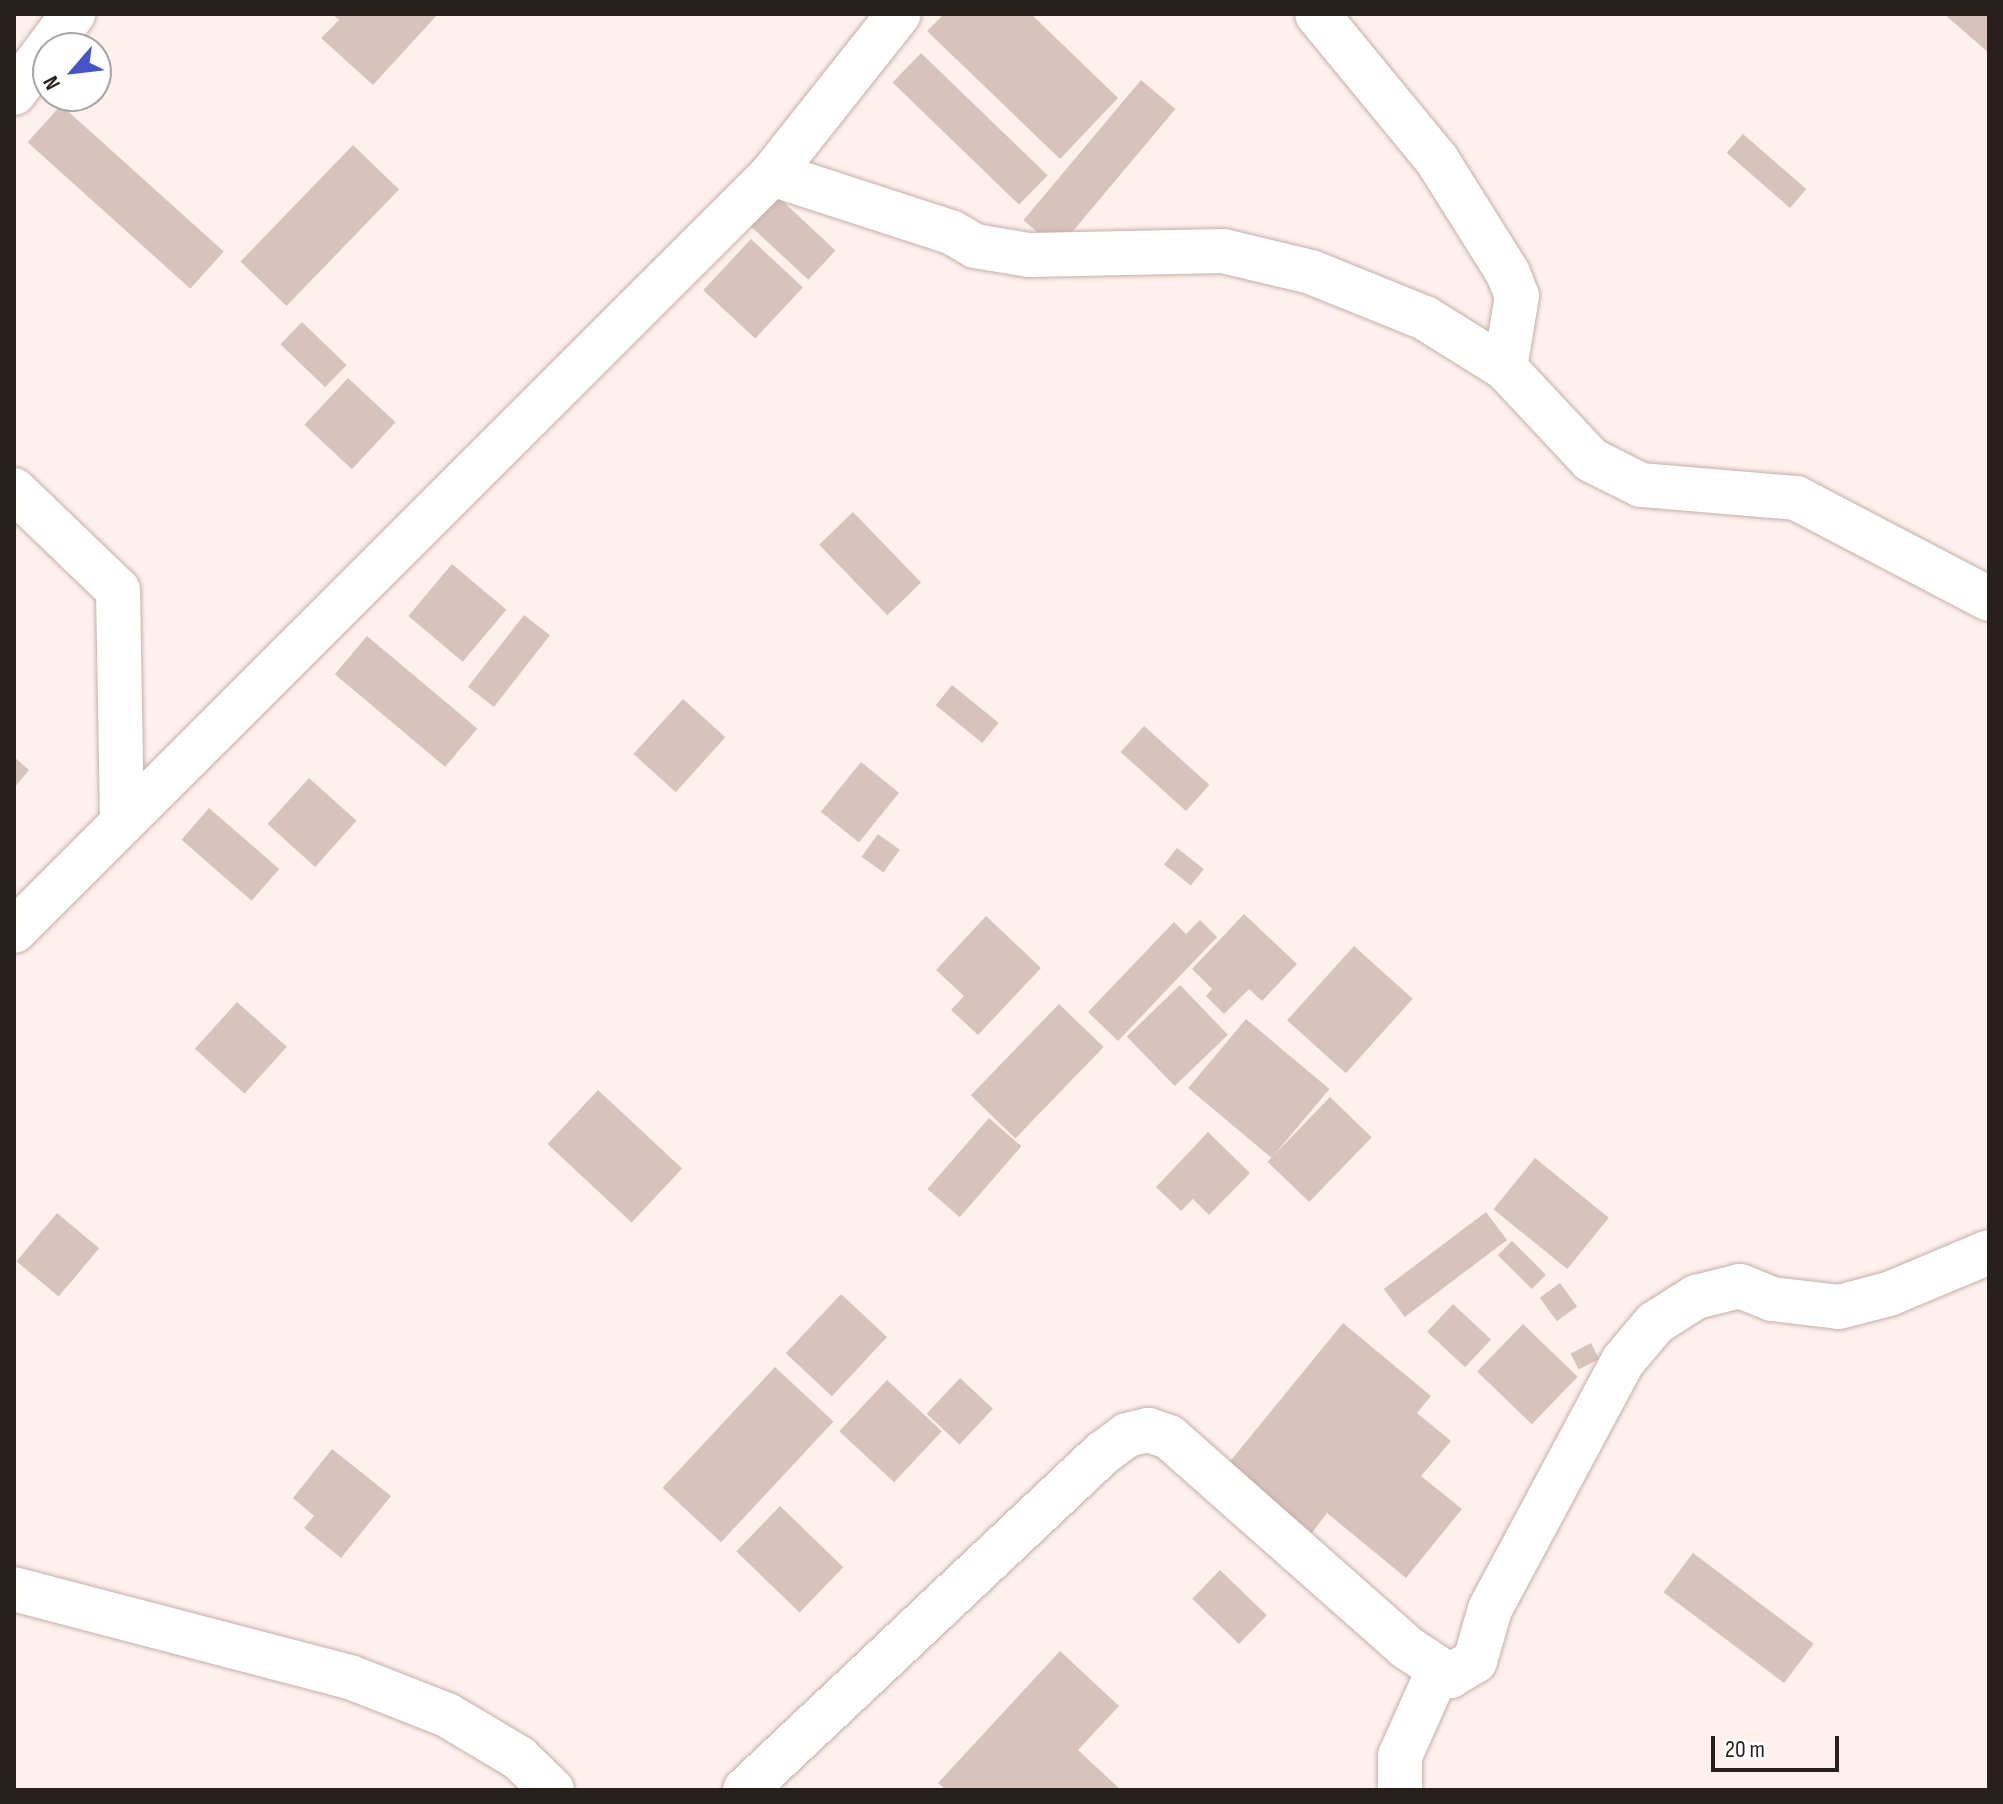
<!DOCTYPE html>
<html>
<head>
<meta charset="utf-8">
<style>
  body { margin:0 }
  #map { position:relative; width:2003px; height:1804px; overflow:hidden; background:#fef1ed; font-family:"Sofia Sans Condensed",sans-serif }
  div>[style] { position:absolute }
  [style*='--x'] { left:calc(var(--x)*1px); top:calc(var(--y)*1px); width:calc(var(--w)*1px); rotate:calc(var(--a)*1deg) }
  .building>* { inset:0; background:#d8c3bc; transform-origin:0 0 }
  .roads { filter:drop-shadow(0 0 2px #c3afa8) drop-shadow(0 0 2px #c3afa8) }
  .minor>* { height:44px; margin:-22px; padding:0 22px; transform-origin:22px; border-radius:22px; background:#fff }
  span { translate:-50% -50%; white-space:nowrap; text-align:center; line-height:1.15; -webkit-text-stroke:6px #fff; paint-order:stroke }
  .frame { position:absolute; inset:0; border:16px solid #261f1c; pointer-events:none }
  .north { position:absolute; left:32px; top:32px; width:80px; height:80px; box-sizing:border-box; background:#fff; border:2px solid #a8a5a4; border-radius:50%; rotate:242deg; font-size:22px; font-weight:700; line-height:32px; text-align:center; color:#261f1c }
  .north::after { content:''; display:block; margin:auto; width:28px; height:36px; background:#4554c8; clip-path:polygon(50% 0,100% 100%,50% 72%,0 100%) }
  .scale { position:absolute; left:1711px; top:1736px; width:128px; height:36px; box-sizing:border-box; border:4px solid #261f1c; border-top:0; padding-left:10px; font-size:24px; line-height:28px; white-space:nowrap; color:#261f1c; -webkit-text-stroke:6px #fff; paint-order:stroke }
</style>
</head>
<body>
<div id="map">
  <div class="building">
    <div style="clip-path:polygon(332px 14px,438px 14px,373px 85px,321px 38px,339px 20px)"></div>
    <div style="clip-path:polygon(944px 14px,1031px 14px,1118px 98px,1060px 159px,927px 31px)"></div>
    <div style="clip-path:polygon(1944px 14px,1989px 14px,1989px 53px)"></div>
    <div style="left:921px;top:53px;width:176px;height:41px;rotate:44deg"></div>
    <div style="left:1141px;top:80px;width:45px;height:183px;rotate:40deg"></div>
    <div style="left:61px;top:105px;width:219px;height:50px;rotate:42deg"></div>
    <div style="left:1743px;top:134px;width:84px;height:25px;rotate:41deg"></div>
    <div style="left:353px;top:145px;width:64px;height:162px;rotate:44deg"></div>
    <div style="left:777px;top:196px;width:80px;height:40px;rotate:43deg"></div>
    <div style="left:751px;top:239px;width:71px;height:70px;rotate:43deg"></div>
    <div style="left:302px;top:322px;width:62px;height:31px;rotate:44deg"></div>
    <div style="left:348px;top:378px;width:65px;height:64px;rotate:43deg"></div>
    <div style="left:853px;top:512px;width:98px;height:47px;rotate:46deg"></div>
    <div style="left:452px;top:564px;width:71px;height:68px;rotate:40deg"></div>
    <div style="left:524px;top:615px;width:33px;height:91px;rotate:38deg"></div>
    <div style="left:367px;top:636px;width:144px;height:50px;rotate:40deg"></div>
    <div style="left:952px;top:685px;width:60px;height:26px;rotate:39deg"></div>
    <div style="left:683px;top:699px;width:57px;height:74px;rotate:42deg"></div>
    <div style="left:1144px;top:726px;width:88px;height:35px;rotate:42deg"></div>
    <div style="clip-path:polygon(14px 757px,29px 770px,14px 788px)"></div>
    <div style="left:861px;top:762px;width:49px;height:64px;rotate:39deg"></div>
    <div style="left:309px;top:778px;width:64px;height:62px;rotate:42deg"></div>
    <div style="left:209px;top:808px;width:93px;height:42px;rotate:41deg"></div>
    <div style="left:878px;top:834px;width:27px;height:28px;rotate:36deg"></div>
    <div style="left:1177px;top:848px;width:34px;height:21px;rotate:38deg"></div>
    <div style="clip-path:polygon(1244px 914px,1297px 964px,1262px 1001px,1249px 989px,1224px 1014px,1206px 996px,1212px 989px,1192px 969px)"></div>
    <div style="clip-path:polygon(986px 916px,1041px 968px,978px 1035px,951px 1010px,964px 996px,936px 970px)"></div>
    <div style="clip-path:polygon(1200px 920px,1217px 937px,1118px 1041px,1088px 1012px,1174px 922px,1186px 934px)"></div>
    <div style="left:1354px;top:946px;width:79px;height:100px;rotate:42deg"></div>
    <div style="left:1180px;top:985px;width:69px;height:74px;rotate:46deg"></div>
    <div style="left:237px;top:1002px;width:67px;height:63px;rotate:42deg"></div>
    <div style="left:1059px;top:1004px;width:62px;height:127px;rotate:44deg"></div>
    <div style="left:1246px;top:1019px;width:109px;height:90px;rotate:40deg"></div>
    <div style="left:598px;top:1090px;width:115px;height:74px;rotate:43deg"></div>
    <div style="left:1330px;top:1097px;width:58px;height:90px;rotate:44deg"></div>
    <div style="left:989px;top:1118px;width:43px;height:94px;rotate:41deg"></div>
    <div style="clip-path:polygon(1208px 1132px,1250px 1173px,1209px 1215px,1193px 1199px,1181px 1211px,1156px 1187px)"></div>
    <div style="left:1535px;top:1158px;width:95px;height:66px;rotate:39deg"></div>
    <div style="left:1486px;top:1212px;width:35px;height:128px;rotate:53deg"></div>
    <div style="left:57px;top:1213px;width:55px;height:63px;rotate:40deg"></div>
    <div style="left:1512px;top:1241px;width:48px;height:20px;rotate:45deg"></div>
    <div style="left:1560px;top:1283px;width:29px;height:25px;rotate:54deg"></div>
    <div style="left:841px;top:1294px;width:63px;height:81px;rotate:43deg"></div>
    <div style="left:1453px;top:1304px;width:52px;height:38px;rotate:43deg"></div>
    <div style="clip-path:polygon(1343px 1323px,1431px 1396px,1417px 1413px,1451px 1441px,1421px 1476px,1462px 1509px,1406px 1578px,1327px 1513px,1312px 1533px,1228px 1464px)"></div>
    <div style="left:1523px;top:1324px;width:76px;height:66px;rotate:44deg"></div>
    <div style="left:1591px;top:1343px;width:18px;height:23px;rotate:63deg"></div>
    <div style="left:775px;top:1367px;width:80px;height:165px;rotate:43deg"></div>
    <div style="left:960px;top:1378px;width:45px;height:49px;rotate:43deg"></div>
    <div style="left:887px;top:1380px;width:75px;height:70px;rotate:43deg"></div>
    <div style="clip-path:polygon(332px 1449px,391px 1496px,341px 1558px,304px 1528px,314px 1516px,293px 1498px)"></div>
    <div style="left:780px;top:1506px;width:88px;height:63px;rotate:44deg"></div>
    <div style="left:1693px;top:1553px;width:151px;height:49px;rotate:37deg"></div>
    <div style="left:1220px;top:1570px;width:65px;height:40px;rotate:44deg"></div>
    <div style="clip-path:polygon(1060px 1651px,1119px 1706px,1078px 1750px,1121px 1790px,946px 1790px,938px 1783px)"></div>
  </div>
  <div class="roads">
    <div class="minor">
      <div style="--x:1317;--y:14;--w:189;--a:50.6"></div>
      <div style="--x:1437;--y:160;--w:133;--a:57.9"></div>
      <div style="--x:1508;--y:273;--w:25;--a:69"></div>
      <div style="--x:1517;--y:296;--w:73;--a:99.5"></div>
      <div style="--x:14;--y:93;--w:99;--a:-53.2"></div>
      <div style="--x:772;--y:174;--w:188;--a:18"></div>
      <div style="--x:951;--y:232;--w:28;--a:30"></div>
      <div style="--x:975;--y:246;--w:55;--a:9.5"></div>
      <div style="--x:1029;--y:255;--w:194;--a:-1.2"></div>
      <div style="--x:1223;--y:251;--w:90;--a:13.4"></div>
      <div style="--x:1311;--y:272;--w:123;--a:22"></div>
      <div style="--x:1425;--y:318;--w:94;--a:32"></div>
      <div style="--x:1505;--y:368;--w:126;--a:46.9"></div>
      <div style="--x:1591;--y:460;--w:56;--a:26.6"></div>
      <div style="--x:1641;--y:485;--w:156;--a:4.8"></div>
      <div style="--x:1796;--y:498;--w:218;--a:27.6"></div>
      <div style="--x:14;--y:490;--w:144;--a:43.9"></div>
      <div style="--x:118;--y:590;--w:232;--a:89"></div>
      <div style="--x:14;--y:931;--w:1071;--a:-44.96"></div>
      <div style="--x:772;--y:174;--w:204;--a:-51.6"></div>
      <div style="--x:14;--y:1589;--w:347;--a:14.7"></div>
      <div style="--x:350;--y:1677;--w:104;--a:21.4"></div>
      <div style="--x:447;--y:1715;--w:84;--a:30.8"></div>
      <div style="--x:519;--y:1758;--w:46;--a:44.1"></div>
      <div style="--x:745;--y:1790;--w:492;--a:-43.3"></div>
      <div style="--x:1103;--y:1453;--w:30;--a:-37"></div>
      <div style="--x:1127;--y:1435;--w:22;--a:-13"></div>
      <div style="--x:1148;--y:1430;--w:22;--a:18"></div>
      <div style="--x:1169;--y:1437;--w:317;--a:41.5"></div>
      <div style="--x:1406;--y:1647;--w:53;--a:33.4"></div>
      <div style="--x:1450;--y:1676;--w:29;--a:-31"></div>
      <div style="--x:1475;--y:1661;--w:54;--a:-73.9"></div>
      <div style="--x:1490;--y:1609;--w:281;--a:-61.8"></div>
      <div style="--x:1623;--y:1361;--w:50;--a:-49.9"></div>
      <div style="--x:1655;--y:1323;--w:49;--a:-32.4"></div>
      <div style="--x:1696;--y:1297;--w:45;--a:-14"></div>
      <div style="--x:1740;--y:1286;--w:35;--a:22"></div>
      <div style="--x:1772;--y:1299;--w:67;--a:6.8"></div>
      <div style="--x:1839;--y:1307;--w:52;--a:-14.6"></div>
      <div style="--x:1889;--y:1294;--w:108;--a:-22.8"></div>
      <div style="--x:1400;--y:1790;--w:34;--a:-90"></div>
      <div style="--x:1400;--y:1756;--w:93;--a:-65.9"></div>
    </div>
  </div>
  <div class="frame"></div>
  <div class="north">N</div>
  <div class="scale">20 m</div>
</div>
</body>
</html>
